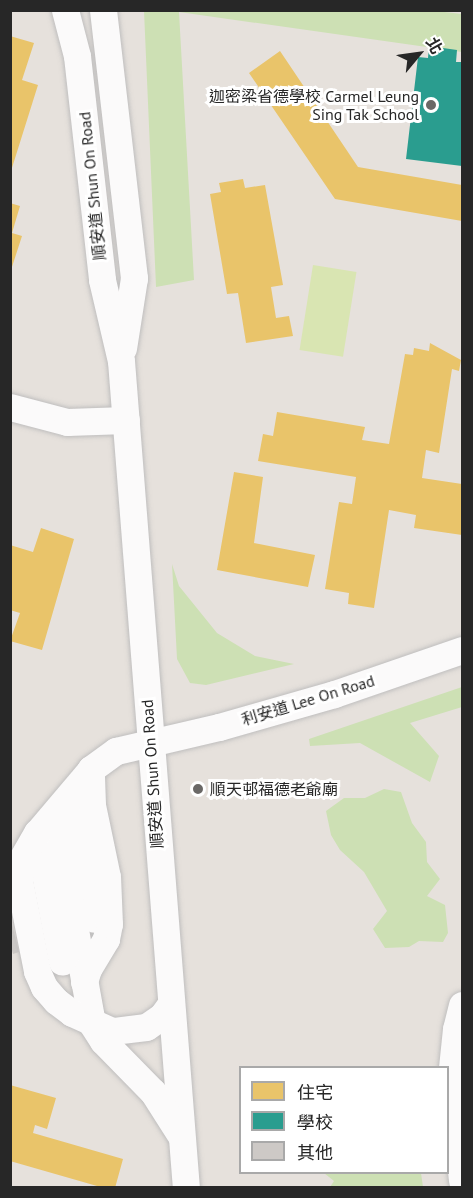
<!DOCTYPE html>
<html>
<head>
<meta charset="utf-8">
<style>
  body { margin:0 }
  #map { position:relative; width:473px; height:1198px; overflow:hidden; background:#e6e1dc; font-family:"PT Sans","Noto Sans TC",sans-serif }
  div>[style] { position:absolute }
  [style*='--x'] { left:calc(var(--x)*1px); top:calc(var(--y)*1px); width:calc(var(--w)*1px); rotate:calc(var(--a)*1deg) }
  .green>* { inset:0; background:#cde0b4 }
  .pitch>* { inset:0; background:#d9e5b2; transform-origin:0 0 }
  .homes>* { inset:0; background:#e9c46a }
  .schools>* { inset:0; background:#2a9d8f }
  .building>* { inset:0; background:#cdc9c6 }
  .roads { filter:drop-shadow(0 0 2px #bfbebe) drop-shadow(0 0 2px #bfbebe) }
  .minor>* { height:27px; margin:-13.5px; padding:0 13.5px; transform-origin:13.5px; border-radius:13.5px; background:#fbfafa }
  .dots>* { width:16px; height:16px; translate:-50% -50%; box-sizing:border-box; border:3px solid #fff; border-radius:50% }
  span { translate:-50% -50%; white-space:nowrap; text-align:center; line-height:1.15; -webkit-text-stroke:6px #fff; paint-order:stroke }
  .poi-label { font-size:16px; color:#272727 }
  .right { translate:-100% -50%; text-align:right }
  .left { translate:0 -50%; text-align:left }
  .street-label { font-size:16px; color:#272727 }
  .frame { position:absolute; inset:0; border:12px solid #272727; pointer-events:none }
  .legend { position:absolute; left:239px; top:1066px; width:210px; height:108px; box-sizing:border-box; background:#fff; border:2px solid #a9a9a9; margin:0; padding:8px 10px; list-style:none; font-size:18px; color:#272727 }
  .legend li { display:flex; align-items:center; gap:12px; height:30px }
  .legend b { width:30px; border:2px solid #a9a9a9 }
  .north { position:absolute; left:389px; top:24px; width:60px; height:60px; -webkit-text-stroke:4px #fff; paint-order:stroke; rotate:61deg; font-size:16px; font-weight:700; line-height:24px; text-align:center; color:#272727 }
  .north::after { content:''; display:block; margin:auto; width:21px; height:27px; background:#272727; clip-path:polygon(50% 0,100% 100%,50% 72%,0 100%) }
</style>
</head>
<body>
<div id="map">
  <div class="green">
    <div style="clip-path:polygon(144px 11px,436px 11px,462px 14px,462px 52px,179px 12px,194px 280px,156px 287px)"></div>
    <div style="clip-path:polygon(172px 564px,179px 586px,217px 633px,255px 656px,294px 664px,206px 685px,190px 683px,177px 659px)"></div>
    <div style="clip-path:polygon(462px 687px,462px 707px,410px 723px,439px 756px,430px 782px,360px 743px,310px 746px,309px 739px)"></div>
    <div style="clip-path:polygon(384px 789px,401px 792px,412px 823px,426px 842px,427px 862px,440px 879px,427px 896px,445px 905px,448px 933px,443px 942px,419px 941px,409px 947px,385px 948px,373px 929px,387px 911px,364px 872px,340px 850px,331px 835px,326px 811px,344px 798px,365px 798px)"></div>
    <div style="clip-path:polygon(324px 1173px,421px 1173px,423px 1187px,330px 1187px,334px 1181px)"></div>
  </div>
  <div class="pitch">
    <div style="left:313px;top:265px;width:44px;height:86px;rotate:9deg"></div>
  </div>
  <div class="homes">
    <div style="clip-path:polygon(10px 36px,34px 43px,22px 80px,38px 85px,11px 171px)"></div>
    <div style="clip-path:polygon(280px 51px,358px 167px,462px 185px,462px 221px,335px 199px,249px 73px)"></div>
    <div style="clip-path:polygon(243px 179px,245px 188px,265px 185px,283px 285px,271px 287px,276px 318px,289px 316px,293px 336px,246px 343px,238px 293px,227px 294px,210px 194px,221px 192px,219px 183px)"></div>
    <div style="clip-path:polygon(10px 203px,20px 206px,12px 233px,22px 236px,11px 270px)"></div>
    <div style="clip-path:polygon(430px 343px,461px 360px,459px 371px,452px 369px,439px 453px,426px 450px,422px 478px,462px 484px,462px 535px,414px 528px,416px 515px,389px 510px,374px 608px,348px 604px,349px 593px,325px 589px,339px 502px,352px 504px,356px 477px,258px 461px,263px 434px,273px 436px,277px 412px,365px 427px,362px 440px,389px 444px,405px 354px,413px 355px,414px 348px,429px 351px)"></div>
    <div style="clip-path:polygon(234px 472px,263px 477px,254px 543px,315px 555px,308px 587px,217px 570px)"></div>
    <div style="clip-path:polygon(41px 528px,74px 539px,42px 650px,10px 641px,20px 613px,10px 610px,10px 545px,33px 552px)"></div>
    <div style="clip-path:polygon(10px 1085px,56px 1098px,47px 1129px,35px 1125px,33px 1133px,123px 1159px,115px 1188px,104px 1188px,10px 1161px)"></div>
  </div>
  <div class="schools">
    <div style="clip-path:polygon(429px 46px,457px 50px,456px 62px,462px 62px,462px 166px,406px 159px,418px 57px,428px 58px)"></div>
  </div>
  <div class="building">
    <div style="clip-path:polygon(10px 916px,19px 952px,13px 954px,10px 944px)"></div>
  </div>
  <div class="roads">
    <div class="minor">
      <div style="--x:65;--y:10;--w:48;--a:75.4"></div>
      <div style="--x:77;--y:56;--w:225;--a:83.6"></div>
      <div style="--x:102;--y:280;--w:83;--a:76.8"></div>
      <div style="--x:121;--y:361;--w:830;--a:85.51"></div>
      <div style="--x:103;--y:10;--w:270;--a:83.4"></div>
      <div style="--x:134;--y:278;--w:71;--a:98.9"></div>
      <div style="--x:10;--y:407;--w:59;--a:14.7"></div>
      <div style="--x:67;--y:422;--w:59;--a:-1.9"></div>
      <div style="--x:70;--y:795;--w:126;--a:79"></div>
      <div style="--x:54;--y:814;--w:213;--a:79.7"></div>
      <div style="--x:92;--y:1024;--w:20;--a:57"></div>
      <div style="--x:103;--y:1041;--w:71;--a:45.6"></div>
      <div style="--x:153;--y:1092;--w:49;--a:57.6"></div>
      <div style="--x:37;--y:833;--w:131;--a:79"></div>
      <div style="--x:84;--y:982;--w:14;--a:-73"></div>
      <div style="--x:88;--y:969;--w:35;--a:-59"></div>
      <div style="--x:106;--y:939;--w:15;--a:-79"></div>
      <div style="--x:109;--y:924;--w:47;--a:-92.4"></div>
      <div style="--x:107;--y:877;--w:74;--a:-101.8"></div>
      <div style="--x:92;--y:805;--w:36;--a:-92"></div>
      <div style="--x:170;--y:1005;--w:14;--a:126"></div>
      <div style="--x:162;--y:1016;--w:19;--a:145"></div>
      <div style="--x:146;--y:1027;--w:34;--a:173"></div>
      <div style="--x:112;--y:1031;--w:44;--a:-155.8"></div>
      <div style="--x:72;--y:1013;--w:20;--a:-143"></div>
      <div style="--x:56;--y:1001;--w:18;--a:-131"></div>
      <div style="--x:44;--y:987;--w:17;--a:-114"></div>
      <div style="--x:37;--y:971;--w:93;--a:-101.2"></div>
      <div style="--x:19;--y:880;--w:18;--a:-87"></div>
      <div style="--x:20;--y:862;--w:34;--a:-60"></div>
      <div style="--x:37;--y:833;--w:84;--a:-49.8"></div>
      <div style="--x:91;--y:769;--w:31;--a:-36"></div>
      <div style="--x:116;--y:751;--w:106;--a:-13.1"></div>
      <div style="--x:219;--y:727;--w:120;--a:-16"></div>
      <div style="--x:334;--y:694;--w:135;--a:-19"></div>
      <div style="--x:462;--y:1005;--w:25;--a:104"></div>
      <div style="--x:456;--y:1029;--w:48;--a:95.9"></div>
      <div style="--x:451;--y:1077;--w:104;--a:83.9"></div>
    </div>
  </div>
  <div class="dots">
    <div style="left:431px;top:105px;background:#6a6866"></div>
    <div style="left:198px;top:789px;background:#6a6866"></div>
  </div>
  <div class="poi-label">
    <span class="right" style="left:419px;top:105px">迦密梁省德學校 Carmel Leung<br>Sing Tak School</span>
    <span class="left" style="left:210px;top:789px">順天邨福德老爺廟</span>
  </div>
  <div class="street-label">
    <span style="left:92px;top:186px;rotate:-96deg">順安道 Shun On Road</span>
    <span style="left:308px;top:700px;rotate:-17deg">利安道 Lee On Road</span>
    <span style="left:152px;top:774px;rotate:-94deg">順安道 Shun On Road</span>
  </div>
  <div class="frame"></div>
  <ul class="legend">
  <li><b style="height:16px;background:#e9c46a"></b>住宅</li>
  <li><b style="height:16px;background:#2a9d8f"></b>學校</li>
  <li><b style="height:16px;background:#cdc9c6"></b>其他</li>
  </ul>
  <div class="north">北</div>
</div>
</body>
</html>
